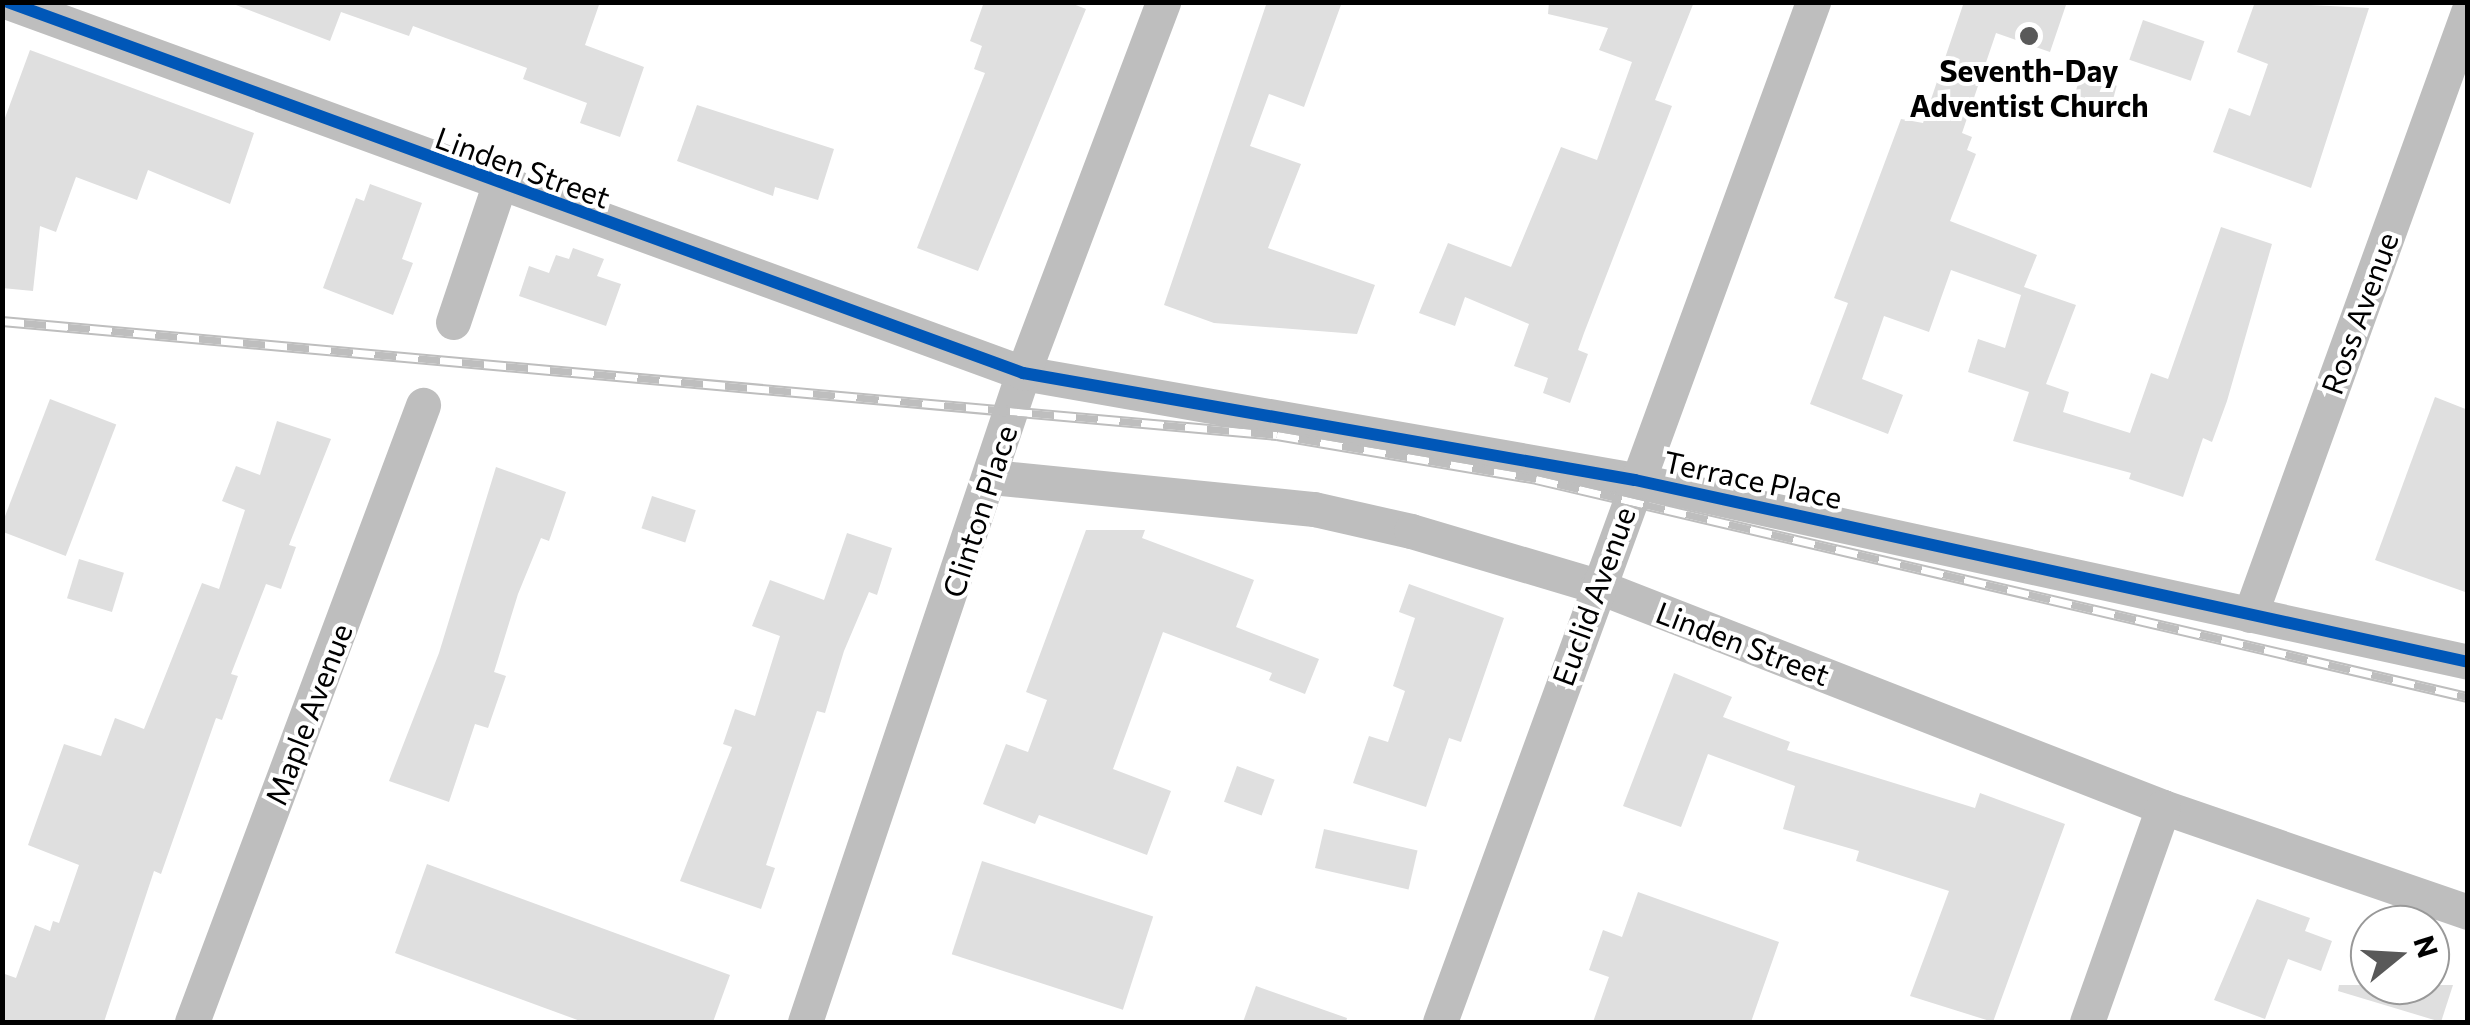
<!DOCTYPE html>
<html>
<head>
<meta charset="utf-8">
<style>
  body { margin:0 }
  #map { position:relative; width:2470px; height:1025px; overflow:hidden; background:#fff; font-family:Commissioner,sans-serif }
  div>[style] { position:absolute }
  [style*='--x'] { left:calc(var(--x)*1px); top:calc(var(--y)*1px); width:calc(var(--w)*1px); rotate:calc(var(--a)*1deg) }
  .building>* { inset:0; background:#dfdfdf; transform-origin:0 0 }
  .street>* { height:35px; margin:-17.5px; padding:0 17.5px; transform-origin:17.5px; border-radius:17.5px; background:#bebebe }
  .rail>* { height:11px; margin-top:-5.5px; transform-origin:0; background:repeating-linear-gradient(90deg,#fff 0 22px,#bebebe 0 44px); box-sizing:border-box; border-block:2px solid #bebebe }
  .cycleway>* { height:12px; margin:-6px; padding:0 6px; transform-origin:6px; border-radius:6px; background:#0057b8 }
  .dots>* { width:28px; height:28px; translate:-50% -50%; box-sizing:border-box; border:5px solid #fff; border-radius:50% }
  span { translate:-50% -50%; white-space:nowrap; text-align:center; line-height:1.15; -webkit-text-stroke:8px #fff; paint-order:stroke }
  .poi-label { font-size:30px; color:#000; font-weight:700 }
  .street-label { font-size:30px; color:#000 }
  .frame { position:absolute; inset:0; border:5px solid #000; pointer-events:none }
  .north { position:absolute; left:2350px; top:905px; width:100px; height:100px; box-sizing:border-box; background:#fff; border:2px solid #999; border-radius:50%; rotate:72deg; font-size:28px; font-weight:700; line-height:40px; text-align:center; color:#000 }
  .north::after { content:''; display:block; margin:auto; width:35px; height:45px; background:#595959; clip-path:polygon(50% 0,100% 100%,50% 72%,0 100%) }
</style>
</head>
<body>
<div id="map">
  <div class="building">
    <div style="clip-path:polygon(600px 2px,585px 45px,644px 67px,620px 137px,580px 123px,587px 103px,523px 79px,527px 68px,413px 26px,409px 36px,341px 12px,330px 41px,236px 5px)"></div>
    <div style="clip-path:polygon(984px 2px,1068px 2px,1086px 9px,978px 271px,917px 248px,985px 73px,974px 69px,982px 46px,970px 41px)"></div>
    <div style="clip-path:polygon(1267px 2px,1342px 2px,1304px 107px,1269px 94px,1250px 146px,1301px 164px,1268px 248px,1375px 285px,1357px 334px,1214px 323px,1164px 305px)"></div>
    <div style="clip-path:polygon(1549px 2px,1694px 2px,1655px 100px,1672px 106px,1584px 333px,1578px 350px,1588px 354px,1570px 403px,1543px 393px,1548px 378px,1514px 366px,1529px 324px,1465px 297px,1455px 326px,1419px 313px,1448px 243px,1511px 267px,1561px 147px,1597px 160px,1632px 62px,1599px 50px,1608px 28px,1548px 14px)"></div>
    <div style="clip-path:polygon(1964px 2px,2067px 2px,2050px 52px,1996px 33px,1962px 133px,1972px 137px,1967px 150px,1976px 154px,1950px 221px,2037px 255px,2024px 287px,2076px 305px,2046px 384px,2069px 392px,2063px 412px,2130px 433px,2151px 373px,2168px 379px,2221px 227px,2272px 244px,2227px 401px,2212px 442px,2203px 438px,2183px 497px,2129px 479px,2131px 473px,2013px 441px,2029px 392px,1968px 372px,1978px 339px,2005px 348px,2021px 295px,1951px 270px,1929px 332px,1884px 316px,1862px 379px,1903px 395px,1888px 434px,1810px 404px,1848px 303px,1834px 298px,1901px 119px,1923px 123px)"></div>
    <div style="clip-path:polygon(2255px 2px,2369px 8px,2311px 188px,2213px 152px,2229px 108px,2250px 116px,2268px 64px,2237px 52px)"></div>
    <div style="left:2143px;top:20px;width:65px;height:42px;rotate:19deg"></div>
    <div style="clip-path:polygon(30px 50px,254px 133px,230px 204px,148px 170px,137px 200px,76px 177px,56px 232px,40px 226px,33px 291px,2px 288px,2px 126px)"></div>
    <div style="left:2080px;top:76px;width:38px;height:29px;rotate:15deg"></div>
    <div style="clip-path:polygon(697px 105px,834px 149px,818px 200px,775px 187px,773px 196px,677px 161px)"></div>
    <div style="clip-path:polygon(370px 184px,422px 203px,402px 259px,413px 263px,393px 315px,323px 288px,356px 198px,364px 201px)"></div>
    <div style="clip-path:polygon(573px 248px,604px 259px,597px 276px,621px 284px,606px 326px,519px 296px,529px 266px,549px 273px,556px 255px,569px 259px)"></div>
    <div style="clip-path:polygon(2435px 397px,2468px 410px,2468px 593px,2375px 560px)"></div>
    <div style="left:50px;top:399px;width:71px;height:141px;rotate:21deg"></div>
    <div style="clip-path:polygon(277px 421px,331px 439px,289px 545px,296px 547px,281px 589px,266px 584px,231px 674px,238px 676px,222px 720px,216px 718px,161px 874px,154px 871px,104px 1022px,2px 1022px,2px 973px,16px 978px,35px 925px,50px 931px,53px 921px,59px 923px,79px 865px,28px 845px,64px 744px,101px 756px,115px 718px,144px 729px,202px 583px,219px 589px,245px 510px,222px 501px,236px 466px,260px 475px)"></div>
    <div style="clip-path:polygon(496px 467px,566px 492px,549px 541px,541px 538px,518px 594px,494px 672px,506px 676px,488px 728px,475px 724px,449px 802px,389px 781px,439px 653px)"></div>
    <div style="left:652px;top:496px;width:46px;height:34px;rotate:18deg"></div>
    <div style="clip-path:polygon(1086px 530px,1145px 530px,1142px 538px,1254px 580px,1236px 627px,1319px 659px,1305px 694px,1269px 680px,1272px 673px,1163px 632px,1113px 769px,1171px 791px,1147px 855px,1039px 815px,1035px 824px,983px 804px,1006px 744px,1028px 752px,1047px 700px,1026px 692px)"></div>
    <div style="clip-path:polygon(847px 533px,892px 548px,877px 595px,869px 592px,844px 651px,825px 713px,817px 711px,766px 865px,775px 868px,761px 909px,680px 881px,732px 747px,723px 744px,735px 709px,755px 716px,780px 636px,752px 626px,770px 580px,824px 600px)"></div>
    <div style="left:79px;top:559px;width:47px;height:41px;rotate:17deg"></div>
    <div style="clip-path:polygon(1409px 584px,1504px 618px,1461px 742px,1449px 738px,1426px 807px,1353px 783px,1369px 736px,1388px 742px,1405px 691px,1393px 686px,1415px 618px,1399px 612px)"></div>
    <div style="clip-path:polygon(1674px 673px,1732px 697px,1723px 717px,1790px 742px,1787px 750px,1975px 808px,1980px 793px,2065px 824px,1993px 1022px,1910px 996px,1949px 891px,1856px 861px,1859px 851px,1783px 829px,1795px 786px,1708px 754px,1681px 827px,1623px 806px)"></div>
    <div style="left:1237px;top:766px;width:40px;height:38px;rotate:20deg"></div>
    <div style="left:1324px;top:829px;width:96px;height:40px;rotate:13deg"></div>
    <div style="left:982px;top:861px;width:180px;height:98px;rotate:18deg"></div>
    <div style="clip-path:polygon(427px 864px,730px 975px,713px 1022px,583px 1022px,395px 953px)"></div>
    <div style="clip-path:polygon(1638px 892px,1779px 942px,1751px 1022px,1593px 1022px,1609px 977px,1589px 970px,1603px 930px,1622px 937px)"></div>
    <div style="clip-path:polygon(2257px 899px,2310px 918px,2305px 931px,2332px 941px,2321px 971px,2288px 959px,2265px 1019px,2214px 1000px)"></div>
    <div style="clip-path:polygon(2339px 985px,2453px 985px,2441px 1022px,2338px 991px)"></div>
    <div style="clip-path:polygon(1256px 986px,1347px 1018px,1346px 1022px,1243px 1022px)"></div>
  </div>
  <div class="street">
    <div style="--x:8;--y:2;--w:1081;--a:20.08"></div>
    <div style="--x:1023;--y:373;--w:621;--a:9.92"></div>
    <div style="--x:1635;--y:480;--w:853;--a:12.32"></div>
    <div style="--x:453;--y:322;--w:145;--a:-71.4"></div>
    <div style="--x:992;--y:477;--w:324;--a:5.7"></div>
    <div style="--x:1314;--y:509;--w:99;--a:12.8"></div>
    <div style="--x:1411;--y:531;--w:194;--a:16.5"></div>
    <div style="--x:1597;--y:586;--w:608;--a:21.33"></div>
    <div style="--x:2163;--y:807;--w:323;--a:19"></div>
    <div style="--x:2250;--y:615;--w:641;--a:-70.12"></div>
    <div style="--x:192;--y:1022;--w:659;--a:-69.47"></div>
    <div style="--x:805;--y:1022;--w:685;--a:-71.43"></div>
    <div style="--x:1023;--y:373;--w:397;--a:-69.3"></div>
    <div style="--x:1440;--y:1022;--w:1086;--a:-69.91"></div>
    <div style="--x:2087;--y:1022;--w:228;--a:-70.5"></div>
  </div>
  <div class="rail">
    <div style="--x:2;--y:321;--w:1280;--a:5.11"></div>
    <div style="--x:1277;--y:435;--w:263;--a:9.6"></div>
    <div style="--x:1536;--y:479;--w:957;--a:13.17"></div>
  </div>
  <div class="cycleway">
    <div style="--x:8;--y:2;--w:1081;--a:20.08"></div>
    <div style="--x:1023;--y:373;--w:621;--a:9.92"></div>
    <div style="--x:1635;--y:480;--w:853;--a:12.32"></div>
  </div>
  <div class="dots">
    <div style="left:2029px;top:36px;background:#595959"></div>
  </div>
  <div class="poi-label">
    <span style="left:2029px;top:87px">Seventh-Day<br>Adventist Church</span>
  </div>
  <div class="street-label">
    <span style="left:523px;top:167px;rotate:20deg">Linden Street</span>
    <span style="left:2359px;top:313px;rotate:-70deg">Ross Avenue</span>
    <span style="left:1753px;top:479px;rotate:12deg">Terrace Place</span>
    <span style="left:979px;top:511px;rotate:-72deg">Clinton Place</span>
    <span style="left:1593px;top:596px;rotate:-70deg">Euclid Avenue</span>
    <span style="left:1743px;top:643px;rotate:21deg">Linden Street</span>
    <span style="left:308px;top:714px;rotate:-69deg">Maple Avenue</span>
  </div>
  <div class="frame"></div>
  <div class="north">N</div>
</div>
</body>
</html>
